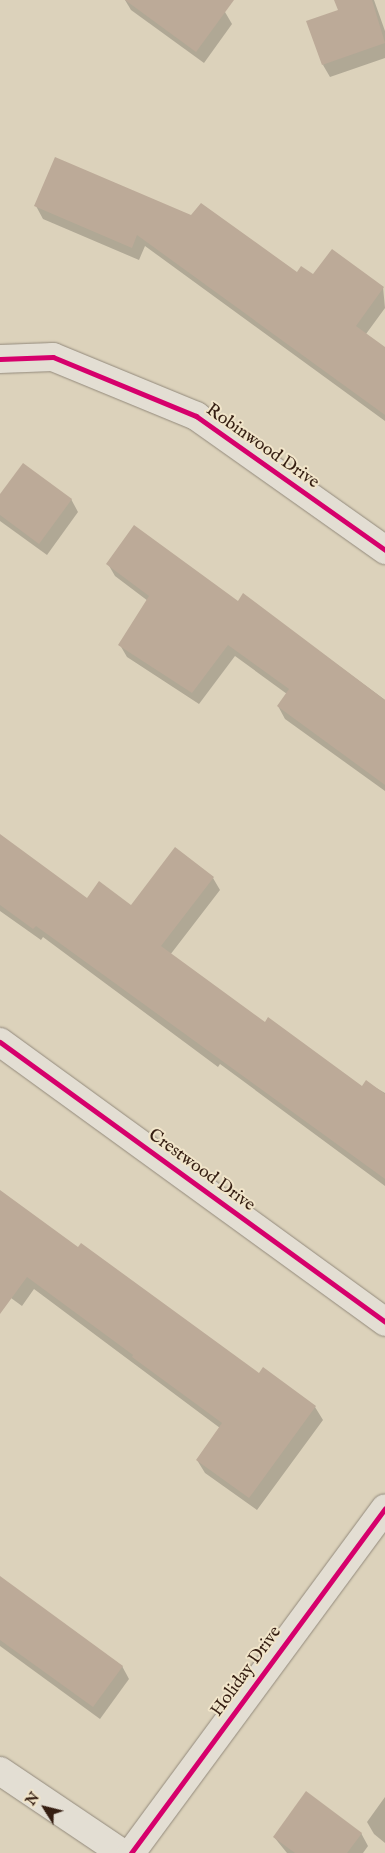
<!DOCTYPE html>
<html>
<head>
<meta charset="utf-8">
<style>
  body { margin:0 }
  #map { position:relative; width:385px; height:1853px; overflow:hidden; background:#dcd2bb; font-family:"IM FELL English",serif }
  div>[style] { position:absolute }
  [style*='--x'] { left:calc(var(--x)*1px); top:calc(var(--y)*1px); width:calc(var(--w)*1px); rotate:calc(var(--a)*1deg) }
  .shadow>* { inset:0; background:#0003 }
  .building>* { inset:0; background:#bcaa98 }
  .roads { filter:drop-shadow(0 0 1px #92897b) drop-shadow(0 0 1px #92897b) }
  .minor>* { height:28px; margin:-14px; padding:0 14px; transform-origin:14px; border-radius:14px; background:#e3ded3 }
  .cycleway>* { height:5px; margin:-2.5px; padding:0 2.5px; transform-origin:2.5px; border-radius:2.5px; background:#d6006c }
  span { translate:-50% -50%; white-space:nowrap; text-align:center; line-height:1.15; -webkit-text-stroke:4px #f1e5ca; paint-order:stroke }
  .street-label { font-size:18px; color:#351e12 }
  .north { position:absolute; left:20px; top:1783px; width:50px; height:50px; -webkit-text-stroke:4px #f1e5ca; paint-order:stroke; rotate:306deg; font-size:14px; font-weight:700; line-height:20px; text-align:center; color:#351e12 }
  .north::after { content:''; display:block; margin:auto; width:18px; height:22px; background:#351e12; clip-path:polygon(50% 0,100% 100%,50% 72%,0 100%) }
</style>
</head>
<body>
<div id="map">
  <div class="shadow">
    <div style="clip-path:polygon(125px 0,209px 0,225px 12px,232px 24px,204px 63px,131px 10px)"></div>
    <div style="clip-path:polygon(336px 0,374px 0,385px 31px,385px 58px,330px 77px,323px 65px,339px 10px)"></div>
    <div style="clip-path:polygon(36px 206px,297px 274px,383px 287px,385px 308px,366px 334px,385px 349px,385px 421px,145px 246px,139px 260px,43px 219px)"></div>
    <div style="clip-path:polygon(0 497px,71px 499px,78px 512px,47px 555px,0 521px)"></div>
    <div style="clip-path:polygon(108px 564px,238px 602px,243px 595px,385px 700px,385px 791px,285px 719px,278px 706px,287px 694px,235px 656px,199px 704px,127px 657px,120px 645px,148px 601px,115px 576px)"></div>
    <div style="clip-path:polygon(0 836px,87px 899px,131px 906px,213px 878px,220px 890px,170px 955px,265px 1024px,362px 1087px,366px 1082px,385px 1093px,385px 1186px,220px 1064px,218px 1067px,43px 937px,41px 940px,0 911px)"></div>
    <div style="clip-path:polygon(0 1194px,259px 1375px,263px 1369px,315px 1407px,323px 1420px,257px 1510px,205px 1473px,197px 1460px,220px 1428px,34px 1289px,22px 1306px,0 1290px)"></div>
    <div style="clip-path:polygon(0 1578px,122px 1666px,129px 1679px,100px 1719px,0 1646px)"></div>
    <div style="clip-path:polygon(385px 1797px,385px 1843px,374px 1834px,367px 1822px)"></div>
    <div style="clip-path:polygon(361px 1833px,368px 1846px,363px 1853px,287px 1853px,274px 1837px)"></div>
  </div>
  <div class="building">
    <div style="clip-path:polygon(125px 0,234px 0,196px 52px)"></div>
    <div style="clip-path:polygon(334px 0,372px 0,385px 43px,322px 65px,306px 21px,338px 10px)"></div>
    <div style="clip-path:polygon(55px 157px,191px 215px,201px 203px,297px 272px,301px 266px,313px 274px,332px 249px,384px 287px,356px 326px,385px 347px,385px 415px,137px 235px,132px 248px,34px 206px)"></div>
    <div style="clip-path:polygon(23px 463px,72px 499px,39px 544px,0 515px,0 494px)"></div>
    <div style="clip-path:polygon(134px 525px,238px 601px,243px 593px,385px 700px,385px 785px,277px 706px,289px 689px,228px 645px,192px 693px,118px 645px,149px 596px,106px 564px)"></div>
    <div style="clip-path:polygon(0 834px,87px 898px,99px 881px,131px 905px,175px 847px,214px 877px,161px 946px,265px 1022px,268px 1017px,362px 1086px,366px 1080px,385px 1094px,385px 1179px,36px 926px,33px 929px,0 905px)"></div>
    <div style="clip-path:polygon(0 1190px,78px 1247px,81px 1243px,259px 1373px,263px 1367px,316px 1406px,249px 1498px,196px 1460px,222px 1423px,132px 1357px,133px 1355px,27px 1277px,0 1314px)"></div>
    <div style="clip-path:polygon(0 1576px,123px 1666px,93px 1707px,0 1640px)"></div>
    <div style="clip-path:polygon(306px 1791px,362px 1833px,347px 1853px,295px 1853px,273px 1837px)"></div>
  </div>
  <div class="roads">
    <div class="minor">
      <div style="--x:0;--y:359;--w:53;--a:-2.2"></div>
      <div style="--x:53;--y:357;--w:155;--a:22.4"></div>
      <div style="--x:196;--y:416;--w:232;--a:35.3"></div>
      <div style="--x:0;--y:1042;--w:476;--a:36"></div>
      <div style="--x:0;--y:1771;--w:147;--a:33.9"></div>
      <div style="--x:131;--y:1853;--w:428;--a:-53.6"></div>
    </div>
  </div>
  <div class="cycleway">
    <div style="--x:0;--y:359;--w:53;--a:-2.2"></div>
    <div style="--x:53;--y:357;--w:155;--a:22.4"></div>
    <div style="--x:196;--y:416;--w:232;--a:35.3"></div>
    <div style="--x:0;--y:1042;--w:476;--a:36"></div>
    <div style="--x:131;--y:1853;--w:428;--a:-53.6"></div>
  </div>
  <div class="street-label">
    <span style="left:262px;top:447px;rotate:35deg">Robinwood Drive</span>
    <span style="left:201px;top:1171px;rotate:36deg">Crestwood Drive</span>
    <span style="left:247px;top:1672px;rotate:-54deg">Holiday Drive</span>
  </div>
  <div class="north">N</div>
</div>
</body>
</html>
